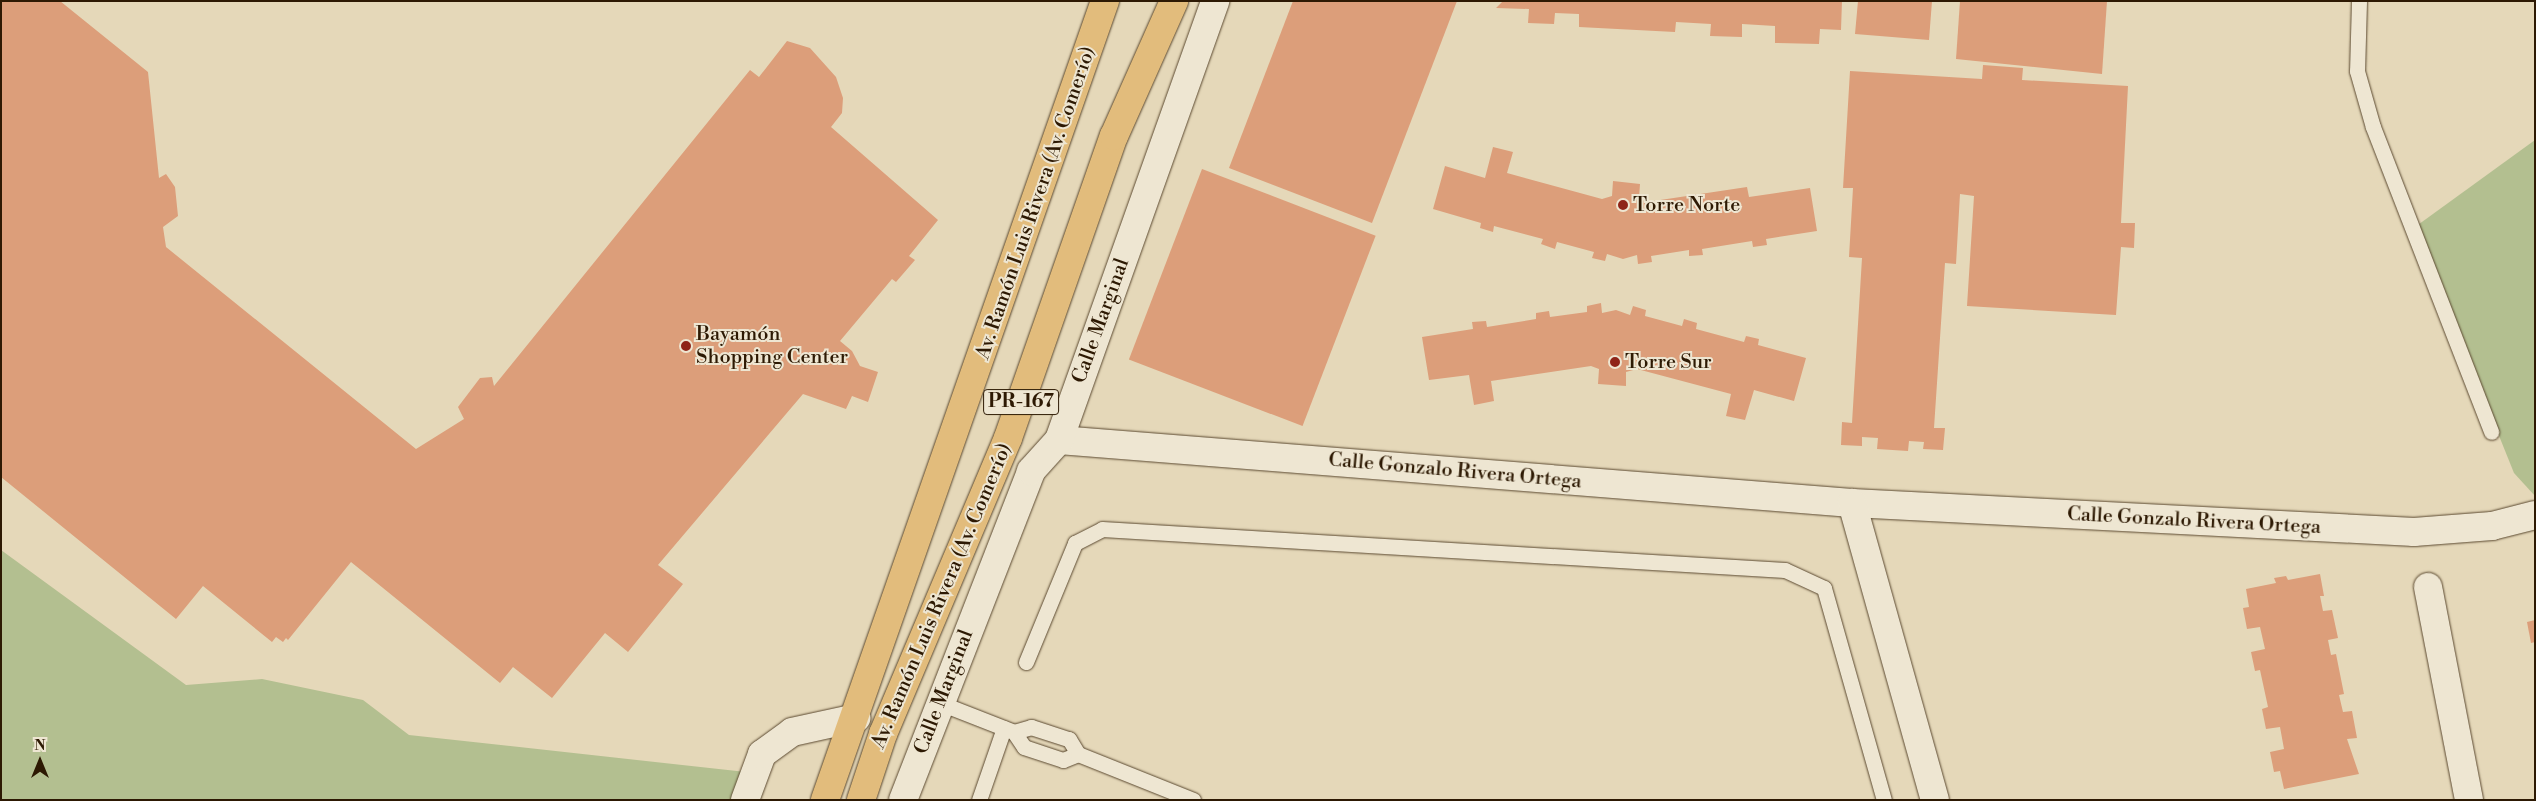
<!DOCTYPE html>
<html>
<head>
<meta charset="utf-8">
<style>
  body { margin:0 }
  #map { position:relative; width:2536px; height:801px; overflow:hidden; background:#e5d8b9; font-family:"Libre Bodoni",serif }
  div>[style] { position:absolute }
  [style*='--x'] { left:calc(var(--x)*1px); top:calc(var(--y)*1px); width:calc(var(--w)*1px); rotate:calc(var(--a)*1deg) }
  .green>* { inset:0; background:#b3bf90 }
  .building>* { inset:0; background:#dc9e7a; transform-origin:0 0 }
  .roads { filter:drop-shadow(0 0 1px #5b4930) drop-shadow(0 0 1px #5b4930) }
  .lane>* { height:15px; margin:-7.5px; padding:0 7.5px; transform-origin:7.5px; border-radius:7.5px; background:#eee6d2 }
  .street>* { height:28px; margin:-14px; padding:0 14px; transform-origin:14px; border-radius:14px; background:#eee6d2 }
  .primary>* { height:28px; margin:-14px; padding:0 14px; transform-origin:14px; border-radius:14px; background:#e2bc7c }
  .dots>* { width:14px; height:14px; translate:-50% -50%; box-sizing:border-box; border:2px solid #eee6d2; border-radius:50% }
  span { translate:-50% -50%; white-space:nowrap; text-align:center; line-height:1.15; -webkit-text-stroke:4px #eee6d2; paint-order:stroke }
  .shield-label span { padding:1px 4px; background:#eee6d2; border:1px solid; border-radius:4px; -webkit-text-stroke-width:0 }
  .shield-label { font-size:19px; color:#2d1903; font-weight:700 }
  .street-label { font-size:20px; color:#2d1903 }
  .poi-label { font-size:20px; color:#2d1903 }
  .left { translate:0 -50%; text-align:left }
  .frame { position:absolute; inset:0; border:2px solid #2d1903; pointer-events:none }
  .north { position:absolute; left:15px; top:736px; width:50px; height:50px; -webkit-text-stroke:4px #eee6d2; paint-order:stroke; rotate:0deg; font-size:14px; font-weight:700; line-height:20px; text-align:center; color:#2d1903 }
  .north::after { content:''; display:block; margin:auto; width:18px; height:22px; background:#2d1903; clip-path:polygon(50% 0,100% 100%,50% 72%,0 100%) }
</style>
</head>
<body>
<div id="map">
  <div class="green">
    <div style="clip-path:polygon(2535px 140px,2535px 496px,2514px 473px,2415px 227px)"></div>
    <div style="clip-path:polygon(1px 550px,186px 685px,262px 679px,363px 700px,409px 735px,746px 772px,735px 800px,1px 800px)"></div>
  </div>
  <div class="building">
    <div style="clip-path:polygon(1px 1px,60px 1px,148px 72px,159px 178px,166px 174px,175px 187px,178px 216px,163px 227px,166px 247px,416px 449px,464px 419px,458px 407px,480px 378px,492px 377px,494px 386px,750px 70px,759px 77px,787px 41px,810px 48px,836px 77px,843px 98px,842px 113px,831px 127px,938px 220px,909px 256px,915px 260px,896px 282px,892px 279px,840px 341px,852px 351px,860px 366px,878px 372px,868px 402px,852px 396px,846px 409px,803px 394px,658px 565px,683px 584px,628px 652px,605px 633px,552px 698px,513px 667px,500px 683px,351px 562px,288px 640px,286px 638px,283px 642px,276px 637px,272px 642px,203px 586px,176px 619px,1px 477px)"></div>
    <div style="clip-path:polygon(1293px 1px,1457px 1px,1372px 223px,1229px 168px)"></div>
    <div style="clip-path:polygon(1503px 1px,1842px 1px,1841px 30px,1820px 29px,1819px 44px,1775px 43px,1775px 26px,1742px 24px,1742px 37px,1710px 36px,1711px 24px,1676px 22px,1675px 32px,1579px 27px,1579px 14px,1555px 13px,1554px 24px,1528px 23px,1529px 9px,1496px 8px)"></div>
    <div style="clip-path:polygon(1858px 1px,1932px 1px,1929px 40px,1855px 34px)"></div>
    <div style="clip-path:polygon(1960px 1px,2107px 1px,2102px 74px,1956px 59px)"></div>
    <div style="clip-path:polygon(1983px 65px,2023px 68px,2022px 80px,2128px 86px,2121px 223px,2135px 223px,2134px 248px,2121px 247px,2116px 315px,1967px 306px,1974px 196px,1960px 194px,1956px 264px,1945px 263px,1934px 428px,1945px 428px,1943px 450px,1923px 449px,1924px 442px,1909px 441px,1908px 451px,1877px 449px,1878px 438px,1862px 437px,1862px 446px,1841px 445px,1842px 422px,1852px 423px,1862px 258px,1849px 257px,1853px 188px,1843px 188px,1850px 71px,1982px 79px)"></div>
    <div style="clip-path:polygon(1493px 147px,1513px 152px,1507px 173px,1602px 199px,1612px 196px,1613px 181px,1640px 184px,1639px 198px,1647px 202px,1747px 187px,1749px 197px,1810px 188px,1817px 231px,1766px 239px,1767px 245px,1753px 247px,1752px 241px,1702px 249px,1703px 255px,1689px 256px,1689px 250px,1651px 256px,1652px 262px,1638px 264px,1637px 255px,1623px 259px,1607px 254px,1605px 261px,1592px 258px,1594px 252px,1557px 242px,1555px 249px,1541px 244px,1543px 239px,1494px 226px,1493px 232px,1480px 228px,1481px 223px,1433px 209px,1445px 166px,1485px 178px)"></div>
    <div style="left:1202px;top:169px;width:186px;height:204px;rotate:21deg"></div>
    <div style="clip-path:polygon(1601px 303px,1602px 313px,1616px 310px,1630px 315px,1633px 306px,1646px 310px,1645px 316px,1682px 326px,1684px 319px,1697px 323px,1696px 329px,1744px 342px,1746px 336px,1759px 339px,1758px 345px,1806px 358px,1794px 401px,1754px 390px,1745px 420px,1726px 416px,1731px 394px,1637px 369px,1626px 372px,1626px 386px,1598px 384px,1599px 369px,1591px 366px,1491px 381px,1494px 401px,1474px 405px,1469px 375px,1429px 380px,1422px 337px,1473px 329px,1472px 322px,1486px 321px,1487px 327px,1536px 319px,1536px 313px,1549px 311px,1550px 317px,1587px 312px,1587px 306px)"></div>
    <div style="clip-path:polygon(2320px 574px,2324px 596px,2320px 596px,2323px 611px,2332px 610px,2338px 638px,2328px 640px,2331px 655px,2336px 654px,2344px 694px,2339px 695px,2343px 712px,2352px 711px,2357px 738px,2347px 739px,2359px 774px,2284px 789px,2280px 771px,2274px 772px,2270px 752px,2284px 749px,2280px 727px,2266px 729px,2262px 709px,2268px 707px,2260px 670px,2255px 671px,2251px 652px,2265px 649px,2260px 627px,2247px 629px,2243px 608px,2249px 607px,2246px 589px,2276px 583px,2274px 578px,2286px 576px,2288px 580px)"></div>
    <div style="clip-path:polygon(2535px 620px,2535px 642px,2531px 643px,2527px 622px)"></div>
  </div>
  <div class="roads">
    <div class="lane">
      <div style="--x:2359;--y:1;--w:70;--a:91.6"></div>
      <div style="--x:2357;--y:71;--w:58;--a:74.1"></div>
      <div style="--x:2373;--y:127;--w:327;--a:68.8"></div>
      <div style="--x:1026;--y:662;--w:129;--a:-67.6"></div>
      <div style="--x:1075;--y:543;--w:30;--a:-27"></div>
      <div style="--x:1102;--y:529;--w:684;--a:3.44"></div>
      <div style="--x:1785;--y:570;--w:43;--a:24.8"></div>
      <div style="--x:1824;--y:588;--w:220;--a:74.2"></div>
      <div style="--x:940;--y:703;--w:79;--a:21.4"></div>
      <div style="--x:1014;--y:732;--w:18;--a:-16"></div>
      <div style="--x:1031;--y:727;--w:40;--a:18"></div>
      <div style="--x:1069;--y:739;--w:17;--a:59"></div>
      <div style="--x:1078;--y:754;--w:16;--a:158"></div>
      <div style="--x:1063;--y:760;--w:41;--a:-161.6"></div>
      <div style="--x:1024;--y:747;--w:18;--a:-124"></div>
      <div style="--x:1078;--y:754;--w:124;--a:21.8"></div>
      <div style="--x:979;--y:800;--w:76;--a:-70.9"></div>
    </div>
    <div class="street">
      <div style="--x:1059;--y:440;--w:795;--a:4.54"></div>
      <div style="--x:1852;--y:503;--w:563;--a:2.95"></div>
      <div style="--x:2414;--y:532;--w:78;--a:-4.4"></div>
      <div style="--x:2492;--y:526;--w:44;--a:-14.3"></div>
      <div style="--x:1852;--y:503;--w:308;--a:74.4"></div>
      <div style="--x:2428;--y:587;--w:217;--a:79.1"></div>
      <div style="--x:745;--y:800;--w:49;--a:-69.7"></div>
      <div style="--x:762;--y:754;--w:37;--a:-36"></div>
      <div style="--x:792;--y:732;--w:66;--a:-12.3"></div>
      <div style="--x:903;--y:800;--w:353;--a:-68.7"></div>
      <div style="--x:1031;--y:471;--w:42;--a:-47.9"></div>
      <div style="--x:1059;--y:440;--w:466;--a:-70.4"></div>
    </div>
    <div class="primary">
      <div style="--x:825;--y:800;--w:847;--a:-70.69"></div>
      <div style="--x:861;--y:800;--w:70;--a:-71.6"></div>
      <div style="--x:883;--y:734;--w:321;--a:-67.1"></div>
      <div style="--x:1008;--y:438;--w:320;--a:-70.7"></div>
      <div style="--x:1114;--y:136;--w:148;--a:-66"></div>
    </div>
  </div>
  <div class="dots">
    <div style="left:1623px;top:205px;background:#8f2418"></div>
    <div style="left:686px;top:346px;background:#8f2418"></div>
    <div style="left:1615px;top:362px;background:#8f2418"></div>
  </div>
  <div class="shield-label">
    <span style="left:1021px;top:402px">PR-167</span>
  </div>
  <div class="street-label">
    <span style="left:1036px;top:203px;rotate:-71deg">Av. Ramón Luis Rivera (Av. Comerío)</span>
    <span style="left:1101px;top:321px;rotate:-70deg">Calle Marginal</span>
    <span style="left:1455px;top:471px;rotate:5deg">Calle Gonzalo Rivera Ortega</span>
    <span style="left:2194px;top:521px;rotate:3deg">Calle Gonzalo Rivera Ortega</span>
    <span style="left:942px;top:596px;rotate:-67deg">Av. Ramón Luis Rivera (Av. Comerío)</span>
    <span style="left:944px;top:692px;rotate:-69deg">Calle Marginal</span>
  </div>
  <div class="poi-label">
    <span class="left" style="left:1633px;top:205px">Torre Norte</span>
    <span class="left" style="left:696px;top:346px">Bayamón<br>Shopping Center</span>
    <span class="left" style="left:1625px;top:362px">Torre Sur</span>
  </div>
  <div class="frame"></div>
  <div class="north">N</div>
</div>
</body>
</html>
